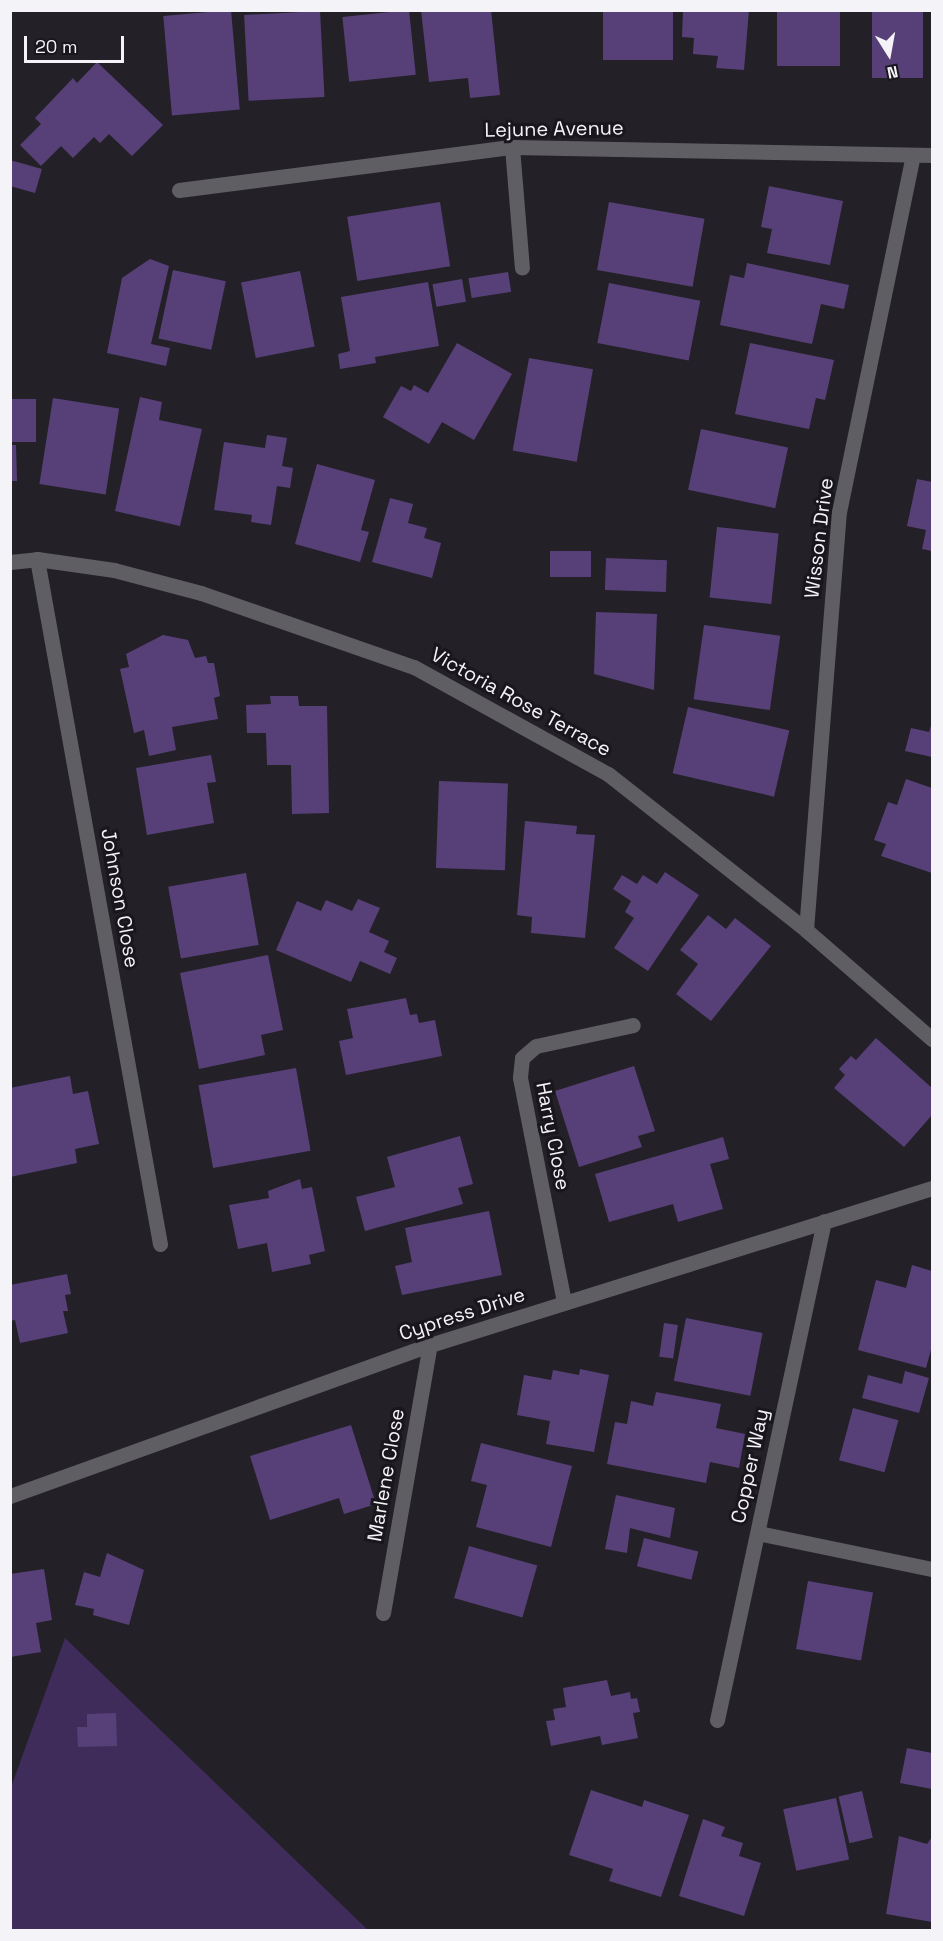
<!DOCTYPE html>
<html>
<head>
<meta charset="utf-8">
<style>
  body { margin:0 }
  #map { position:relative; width:943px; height:1941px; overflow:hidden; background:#232027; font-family:"Space Grotesk",sans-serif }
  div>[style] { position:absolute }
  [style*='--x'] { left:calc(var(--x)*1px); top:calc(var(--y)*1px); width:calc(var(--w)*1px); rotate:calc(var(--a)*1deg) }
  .green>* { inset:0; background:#3f2c5a }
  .building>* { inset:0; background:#574078; transform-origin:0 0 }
  .minor>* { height:15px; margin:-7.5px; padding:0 7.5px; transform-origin:7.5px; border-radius:7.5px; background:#5f5e62 }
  span { translate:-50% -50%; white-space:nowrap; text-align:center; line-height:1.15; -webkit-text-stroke:6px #19171d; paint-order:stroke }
  .street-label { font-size:20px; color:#f4f3f7 }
  .frame { position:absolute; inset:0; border:12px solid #f4f3f7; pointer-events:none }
  .north { position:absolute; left:859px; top:24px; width:60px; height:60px; -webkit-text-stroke:4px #19171d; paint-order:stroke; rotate:169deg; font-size:16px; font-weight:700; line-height:24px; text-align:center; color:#f4f3f7 }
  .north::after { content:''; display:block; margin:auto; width:21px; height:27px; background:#f4f3f7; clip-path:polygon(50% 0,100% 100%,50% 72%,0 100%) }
  .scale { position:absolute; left:24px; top:36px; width:100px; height:27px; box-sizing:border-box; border:3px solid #f4f3f7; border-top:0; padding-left:8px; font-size:18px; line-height:21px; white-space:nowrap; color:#f4f3f7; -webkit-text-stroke:4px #19171d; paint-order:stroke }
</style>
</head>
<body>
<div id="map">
  <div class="green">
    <div style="clip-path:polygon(65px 1638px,368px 1930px,11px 1930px,10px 1790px)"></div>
  </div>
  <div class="building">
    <div style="left:231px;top:10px;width:100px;height:68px;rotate:85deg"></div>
    <div style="left:409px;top:10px;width:65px;height:67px;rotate:84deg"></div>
    <div style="clip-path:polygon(421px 10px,491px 10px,500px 95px,470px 98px,468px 78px,429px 82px)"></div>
    <div style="left:603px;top:10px;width:70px;height:50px"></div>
    <div style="clip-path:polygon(683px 10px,749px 10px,744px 70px,716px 68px,718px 56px,693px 54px,694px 38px,682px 37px)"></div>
    <div style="left:777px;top:10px;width:63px;height:56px"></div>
    <div style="left:872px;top:10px;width:51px;height:68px"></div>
    <div style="left:320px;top:11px;width:86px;height:76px;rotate:87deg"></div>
    <div style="clip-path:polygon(97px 62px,163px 125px,132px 156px,109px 134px,100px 143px,94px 137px,73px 158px,61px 146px,41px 166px,20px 145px,41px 124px,35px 118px,73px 78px,77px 83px)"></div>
    <div style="clip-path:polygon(10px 160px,42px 169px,35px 193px,10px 186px)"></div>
    <div style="clip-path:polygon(769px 186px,843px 201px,830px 265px,767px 253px,772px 229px,761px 227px)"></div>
    <div style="left:440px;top:202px;width:65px;height:94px;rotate:81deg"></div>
    <div style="left:609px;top:202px;width:97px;height:69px;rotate:10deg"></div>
    <div style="clip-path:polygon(150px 259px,169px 266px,151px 344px,170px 348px,166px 366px,107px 353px,122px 278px)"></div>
    <div style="clip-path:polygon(747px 263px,849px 285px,844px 309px,821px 304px,812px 344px,720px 325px,730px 275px,744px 278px)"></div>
    <div style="left:173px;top:270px;width:54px;height:70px;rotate:12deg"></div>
    <div style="left:300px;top:271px;width:77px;height:60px;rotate:79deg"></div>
    <div style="left:508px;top:272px;width:20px;height:40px;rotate:81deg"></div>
    <div style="left:462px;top:279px;width:23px;height:30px;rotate:80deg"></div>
    <div style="clip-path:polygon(428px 282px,439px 346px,375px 357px,376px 363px,340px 369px,338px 354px,350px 351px,341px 297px)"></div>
    <div style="left:609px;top:283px;width:93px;height:61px;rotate:11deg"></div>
    <div style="clip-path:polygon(457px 343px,512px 374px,474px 440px,442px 422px,429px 444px,383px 417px,401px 386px,411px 391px,414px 385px,428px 393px)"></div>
    <div style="clip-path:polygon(750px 343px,834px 360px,825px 400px,816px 398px,809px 429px,735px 414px)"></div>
    <div style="left:529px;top:358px;width:65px;height:94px;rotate:10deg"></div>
    <div style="clip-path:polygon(140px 397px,162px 402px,159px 420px,202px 429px,180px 526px,115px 511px)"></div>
    <div style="left:53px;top:398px;width:67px;height:87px;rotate:9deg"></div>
    <div style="left:10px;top:399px;width:26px;height:43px"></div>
    <div style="left:701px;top:429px;width:89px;height:62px;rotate:12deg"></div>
    <div style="clip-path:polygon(267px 435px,287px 438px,282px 466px,293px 468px,290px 488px,277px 486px,271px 525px,251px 522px,252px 515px,214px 510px,224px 442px,265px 448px)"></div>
    <div style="clip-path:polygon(10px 445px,16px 445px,17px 481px,10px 481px)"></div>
    <div style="clip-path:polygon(317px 464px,375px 480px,361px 530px,369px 532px,360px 562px,295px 544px)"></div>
    <div style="clip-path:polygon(917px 479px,932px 482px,932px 551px,922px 549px,926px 530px,907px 526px)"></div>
    <div style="clip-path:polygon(390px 498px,413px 504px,408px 523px,427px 528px,424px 538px,441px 543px,432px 578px,372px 562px)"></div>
    <div style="left:717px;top:527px;width:62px;height:71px;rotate:6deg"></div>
    <div style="left:550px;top:551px;width:41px;height:26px"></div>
    <div style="left:606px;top:558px;width:61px;height:32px;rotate:2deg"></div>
    <div style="clip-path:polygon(596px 612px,657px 614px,654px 690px,594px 674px)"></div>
    <div style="left:704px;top:625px;width:77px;height:75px;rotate:8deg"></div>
    <div style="clip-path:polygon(163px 635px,188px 640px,195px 658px,206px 656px,208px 663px,214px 663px,220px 696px,214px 698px,218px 719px,172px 727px,176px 750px,149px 756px,144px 730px,134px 733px,120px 669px,129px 667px,126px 654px)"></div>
    <div style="clip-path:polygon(270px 696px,298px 696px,299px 706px,327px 706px,329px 813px,292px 814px,291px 765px,267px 765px,266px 733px,247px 733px,246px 705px,271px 704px)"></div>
    <div style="left:688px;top:707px;width:104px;height:68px;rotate:13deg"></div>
    <div style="clip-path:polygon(932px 722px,932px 757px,905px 751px,911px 728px,929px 732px)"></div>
    <div style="clip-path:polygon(211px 755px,216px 782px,207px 783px,214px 823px,147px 835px,136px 768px)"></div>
    <div style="clip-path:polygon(906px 779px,932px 788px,932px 873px,881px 856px,886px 844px,874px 840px,888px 802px,897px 805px)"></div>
    <div style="left:439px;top:781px;width:69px;height:87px;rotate:2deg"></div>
    <div style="clip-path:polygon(525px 821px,577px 826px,576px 834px,595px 835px,585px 938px,531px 933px,532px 917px,517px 915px)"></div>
    <div style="clip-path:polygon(665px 872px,699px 895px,648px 971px,614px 948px,634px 918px,625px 912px,631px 901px,613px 889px,622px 875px,637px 884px,643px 875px,657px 884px)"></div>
    <div style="left:246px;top:873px;width:73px;height:79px;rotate:80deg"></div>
    <div style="clip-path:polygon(358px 899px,380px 908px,369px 932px,389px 941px,384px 952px,397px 958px,390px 974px,360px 961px,351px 982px,276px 950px,297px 901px,321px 911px,326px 900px,352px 911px)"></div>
    <div style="clip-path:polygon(708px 915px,726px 929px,735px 918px,771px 946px,711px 1021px,676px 994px,698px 964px,680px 950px)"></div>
    <div style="clip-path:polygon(268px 955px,283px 1030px,261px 1035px,265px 1055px,199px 1069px,180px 973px)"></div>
    <div style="clip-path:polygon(406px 998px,410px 1015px,417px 1014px,419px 1023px,435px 1020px,442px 1056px,346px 1075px,339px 1041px,353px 1038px,347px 1009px)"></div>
    <div style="clip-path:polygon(876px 1038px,932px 1088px,932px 1115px,904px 1147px,834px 1088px,845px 1075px,839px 1069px,851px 1056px,856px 1060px)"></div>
    <div style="clip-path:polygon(634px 1066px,655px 1131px,638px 1136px,642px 1147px,579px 1167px,555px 1091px)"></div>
    <div style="left:296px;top:1068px;width:84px;height:99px;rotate:80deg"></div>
    <div style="clip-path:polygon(70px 1076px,73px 1094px,88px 1091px,99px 1144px,75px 1149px,77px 1163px,10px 1177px,10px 1088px)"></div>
    <div style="clip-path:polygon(460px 1136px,473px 1184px,458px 1188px,463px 1204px,365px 1231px,356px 1197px,395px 1187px,387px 1157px)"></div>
    <div style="clip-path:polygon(723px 1137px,729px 1159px,710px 1164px,723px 1209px,678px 1222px,673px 1204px,609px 1222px,595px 1174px)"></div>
    <div style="clip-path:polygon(300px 1179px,302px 1189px,312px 1187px,325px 1251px,309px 1255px,311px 1264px,272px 1272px,267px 1243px,238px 1249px,229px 1205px,269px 1198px,268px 1191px)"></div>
    <div style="clip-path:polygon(489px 1211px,502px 1275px,402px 1295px,395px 1266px,412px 1262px,405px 1228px)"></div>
    <div style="clip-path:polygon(912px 1265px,932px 1271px,932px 1346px,926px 1368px,858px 1350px,876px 1280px,906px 1288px)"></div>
    <div style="clip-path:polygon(67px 1274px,71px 1294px,65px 1295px,68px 1311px,63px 1311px,68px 1333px,20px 1343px,15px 1320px,10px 1321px,10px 1285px)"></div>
    <div style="left:686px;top:1318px;width:78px;height:64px;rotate:11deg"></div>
    <div style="left:664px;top:1323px;width:14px;height:34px;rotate:8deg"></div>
    <div style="clip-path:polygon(580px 1369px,609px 1375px,594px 1452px,546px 1444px,550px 1421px,517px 1415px,524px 1375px,551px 1380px,553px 1370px,579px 1375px)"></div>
    <div style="clip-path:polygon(905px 1371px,929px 1378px,919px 1413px,862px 1398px,868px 1375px,902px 1384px)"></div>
    <div style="clip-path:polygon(656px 1392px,721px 1404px,716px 1428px,745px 1434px,739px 1468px,710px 1462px,706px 1483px,607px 1464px,615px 1422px,627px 1424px,631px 1401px,653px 1406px)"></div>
    <div style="left:853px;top:1408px;width:47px;height:54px;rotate:15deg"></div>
    <div style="clip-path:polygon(351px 1425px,376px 1504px,344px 1514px,339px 1498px,270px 1520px,250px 1456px)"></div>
    <div style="clip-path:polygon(481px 1443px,572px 1466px,551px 1547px,476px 1527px,487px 1485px,471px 1481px)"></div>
    <div style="clip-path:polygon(616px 1495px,675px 1508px,670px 1538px,630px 1528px,627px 1553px,605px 1549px)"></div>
    <div style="left:644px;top:1538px;width:56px;height:29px;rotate:14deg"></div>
    <div style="left:469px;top:1546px;width:71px;height:54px;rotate:16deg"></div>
    <div style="clip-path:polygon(107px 1553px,144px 1570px,129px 1625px,93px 1615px,94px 1609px,75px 1605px,84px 1572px,100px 1577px)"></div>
    <div style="clip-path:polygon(44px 1569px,52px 1620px,36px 1623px,41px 1652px,10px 1657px,10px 1574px)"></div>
    <div style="left:808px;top:1581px;width:66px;height:69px;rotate:10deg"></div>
    <div style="clip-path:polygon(607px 1680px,611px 1696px,630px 1692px,631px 1699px,637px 1698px,640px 1712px,633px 1713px,638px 1738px,602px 1745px,600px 1736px,551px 1746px,546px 1721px,555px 1720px,553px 1709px,566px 1707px,563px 1688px)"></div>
    <div style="clip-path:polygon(116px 1713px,117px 1746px,78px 1747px,77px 1727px,87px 1727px,87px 1714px)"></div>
    <div style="clip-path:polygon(907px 1748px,932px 1753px,932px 1789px,900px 1783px)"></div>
    <div style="clip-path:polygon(591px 1790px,642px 1807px,644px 1800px,689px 1815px,661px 1897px,609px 1881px,613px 1869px,569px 1855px)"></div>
    <div style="left:862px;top:1791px;width:48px;height:24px;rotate:77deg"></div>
    <div style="left:836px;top:1798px;width:63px;height:54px;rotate:78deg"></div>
    <div style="clip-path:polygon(703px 1819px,725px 1827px,721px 1836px,743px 1843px,739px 1856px,761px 1863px,744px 1916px,679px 1896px)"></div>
    <div style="clip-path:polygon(899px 1836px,927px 1844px,932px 1837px,932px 1922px,886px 1914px)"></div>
  </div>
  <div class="minor">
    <div style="--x:512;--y:147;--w:121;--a:85.3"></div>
    <div style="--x:179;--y:190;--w:336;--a:-7.4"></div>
    <div style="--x:512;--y:147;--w:420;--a:1.1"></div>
    <div style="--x:37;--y:559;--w:696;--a:79.82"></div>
    <div style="--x:10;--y:562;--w:27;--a:-6"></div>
    <div style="--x:37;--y:559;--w:78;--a:8.1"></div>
    <div style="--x:114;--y:570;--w:90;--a:14.8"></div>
    <div style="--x:201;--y:593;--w:225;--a:19.2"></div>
    <div style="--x:414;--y:667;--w:222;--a:28.9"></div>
    <div style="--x:608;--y:774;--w:252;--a:38.2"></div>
    <div style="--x:806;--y:930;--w:167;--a:40.9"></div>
    <div style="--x:806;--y:930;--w:419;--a:-85.5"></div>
    <div style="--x:839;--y:512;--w:364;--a:-78.3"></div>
    <div style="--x:564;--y:1302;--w:229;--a:-101.1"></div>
    <div style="--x:520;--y:1077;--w:19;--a:-84"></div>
    <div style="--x:522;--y:1058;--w:18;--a:-41"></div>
    <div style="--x:536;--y:1046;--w:99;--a:-12.2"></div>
    <div style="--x:10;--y:1496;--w:446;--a:-19.8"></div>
    <div style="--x:430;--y:1345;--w:526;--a:-17.37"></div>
    <div style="--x:758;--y:1533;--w:178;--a:11.7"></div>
    <div style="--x:383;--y:1613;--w:272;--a:-80.1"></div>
    <div style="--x:717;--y:1720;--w:510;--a:-77.9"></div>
  </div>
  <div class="street-label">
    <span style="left:554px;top:129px;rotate:-1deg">Lejune Avenue</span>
    <span style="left:819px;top:538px;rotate:-83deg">Wisson Drive</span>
    <span style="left:521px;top:702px;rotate:29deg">Victoria Rose Terrace</span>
    <span style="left:120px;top:898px;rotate:80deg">Johnson Close</span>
    <span style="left:553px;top:1136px;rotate:79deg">Harry Close</span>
    <span style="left:462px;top:1314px;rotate:-18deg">Cypress Drive</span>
    <span style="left:750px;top:1466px;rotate:-78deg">Copper Way</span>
    <span style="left:386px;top:1475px;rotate:-80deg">Marlene Close</span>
  </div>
  <div class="frame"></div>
  <div class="north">N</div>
  <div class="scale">20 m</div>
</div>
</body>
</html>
